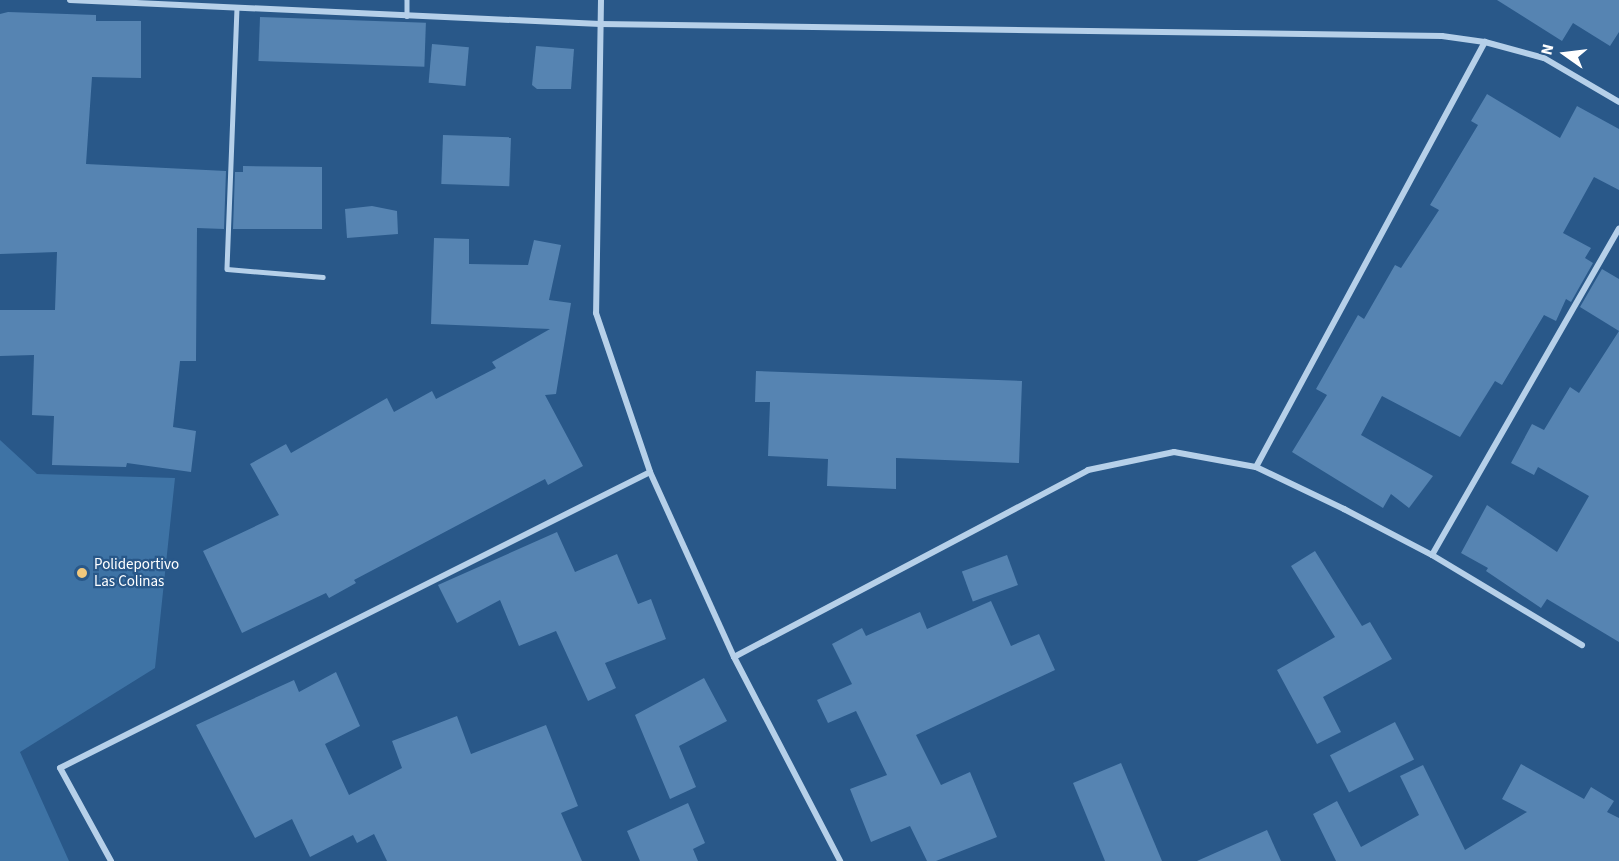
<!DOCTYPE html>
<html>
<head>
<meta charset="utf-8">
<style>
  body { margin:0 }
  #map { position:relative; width:1619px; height:861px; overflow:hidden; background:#295889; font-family:"Source Sans 3",sans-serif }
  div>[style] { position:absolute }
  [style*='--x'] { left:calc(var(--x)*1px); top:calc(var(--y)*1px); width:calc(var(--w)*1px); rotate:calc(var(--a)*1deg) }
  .green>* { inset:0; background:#3e73a5 }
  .building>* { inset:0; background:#5684b2; transform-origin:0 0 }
  .lane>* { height:4.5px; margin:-2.25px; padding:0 2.25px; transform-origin:2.25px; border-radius:2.25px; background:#b6d0e9 }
  .street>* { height:6px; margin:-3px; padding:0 3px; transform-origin:3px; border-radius:3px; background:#b6d0e9 }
  .dots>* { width:16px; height:16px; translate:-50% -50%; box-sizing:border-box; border:3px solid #295889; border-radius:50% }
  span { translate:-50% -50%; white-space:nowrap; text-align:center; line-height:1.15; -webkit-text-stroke:4.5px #295889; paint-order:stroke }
  .poi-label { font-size:15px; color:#fff }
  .left { translate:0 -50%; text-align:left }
  .north { position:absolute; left:1535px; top:24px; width:60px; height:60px; -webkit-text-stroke:4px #295889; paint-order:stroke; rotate:284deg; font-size:16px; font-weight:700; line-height:24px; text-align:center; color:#fff }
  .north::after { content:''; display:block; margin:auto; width:21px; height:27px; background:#fff; clip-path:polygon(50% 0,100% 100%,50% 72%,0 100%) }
</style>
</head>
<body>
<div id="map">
  <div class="green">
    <div style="clip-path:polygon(0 440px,37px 474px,175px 478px,155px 668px,20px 752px,69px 861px,0 861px)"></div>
  </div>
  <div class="building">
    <div style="clip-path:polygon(1497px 0,1619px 0,1619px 32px,1610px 46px,1573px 23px,1562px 41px)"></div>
    <div style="clip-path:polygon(8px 12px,96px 15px,96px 21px,141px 21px,141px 78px,92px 77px,86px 164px,226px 171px,224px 229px,197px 228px,196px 361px,180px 361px,173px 427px,196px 431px,191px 472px,127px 463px,126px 467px,52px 465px,54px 416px,32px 415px,34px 355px,0 356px,0 310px,55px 310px,57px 252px,0 254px,0 14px)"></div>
    <div style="left:260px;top:17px;width:166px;height:44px;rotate:2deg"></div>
    <div style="left:432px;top:44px;width:37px;height:39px;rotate:5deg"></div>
    <div style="clip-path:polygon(536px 46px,574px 49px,571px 89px,537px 89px,532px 85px)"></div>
    <div style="clip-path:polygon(1487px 94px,1560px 138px,1577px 106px,1619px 129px,1619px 190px,1594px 177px,1563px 233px,1591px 248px,1585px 258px,1593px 263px,1571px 302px,1566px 299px,1556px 321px,1544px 315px,1502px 385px,1495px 381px,1460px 437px,1382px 396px,1361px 435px,1433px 476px,1409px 508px,1391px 494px,1383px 508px,1292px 452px,1327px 395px,1316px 389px,1358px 315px,1364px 319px,1395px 265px,1401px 268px,1439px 210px,1430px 205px,1478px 125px,1471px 121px)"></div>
    <div style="left:443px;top:135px;width:68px;height:49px;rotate:2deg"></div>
    <div style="clip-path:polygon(243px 166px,322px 167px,322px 229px,233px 229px,235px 172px,243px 172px)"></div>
    <div style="clip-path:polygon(372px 206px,397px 211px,398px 234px,347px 238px,345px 209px)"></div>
    <div style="clip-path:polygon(434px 238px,469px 239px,469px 264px,528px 265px,534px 240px,561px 245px,549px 300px,571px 303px,556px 394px,545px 395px,583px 466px,548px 485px,545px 479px,354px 580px,356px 583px,329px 598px,326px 593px,242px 633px,203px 551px,279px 515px,250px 464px,286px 444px,291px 453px,387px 398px,394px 412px,432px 391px,436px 399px,496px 368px,492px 362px,550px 329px,431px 324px)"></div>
    <div style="clip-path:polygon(1602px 269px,1619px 279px,1619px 642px,1547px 599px,1541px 608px,1486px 571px,1488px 568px,1461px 553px,1487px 505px,1557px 552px,1589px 496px,1538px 467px,1534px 475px,1511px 463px,1532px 424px,1544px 430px,1570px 387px,1579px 393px,1619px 331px,1580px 307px)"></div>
    <div style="clip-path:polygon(756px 371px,1022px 381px,1019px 463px,896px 458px,896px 489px,827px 486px,828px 459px,768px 456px,770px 402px,755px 402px)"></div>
    <div style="clip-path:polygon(557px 532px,575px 572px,617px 554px,638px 604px,651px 599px,666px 639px,605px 663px,616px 688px,588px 701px,556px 631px,519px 646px,500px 600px,457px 623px,438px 585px)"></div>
    <div style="clip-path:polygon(1315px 551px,1362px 626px,1370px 622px,1392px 659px,1323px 697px,1341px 732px,1317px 744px,1277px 670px,1335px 637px,1291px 566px)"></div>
    <div style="left:1007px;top:555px;width:32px;height:48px;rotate:70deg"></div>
    <div style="clip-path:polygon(991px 601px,1011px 646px,1039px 634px,1055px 670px,916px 735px,941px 785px,970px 772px,997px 837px,936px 861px,927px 861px,910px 826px,871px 842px,850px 789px,887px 775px,856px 711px,828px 723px,817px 700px,852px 684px,832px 644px,862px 628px,866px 636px,920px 612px,927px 629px)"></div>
    <div style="clip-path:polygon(336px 672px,360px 726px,325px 744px,349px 795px,402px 768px,392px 741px,457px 716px,471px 754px,546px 725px,578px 806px,561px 813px,582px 861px,387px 861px,374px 834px,357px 843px,353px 835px,310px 857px,292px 819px,255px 838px,196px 725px,294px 680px,299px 692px)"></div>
    <div style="clip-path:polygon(704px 678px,727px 721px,679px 746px,696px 787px,670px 799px,635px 715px)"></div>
    <div style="left:1395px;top:722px;width:42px;height:73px;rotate:63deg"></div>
    <div style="clip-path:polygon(1121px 763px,1162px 861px,1105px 861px,1073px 783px)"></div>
    <div style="clip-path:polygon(1521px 764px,1584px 799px,1591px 787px,1614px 801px,1607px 812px,1619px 818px,1619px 861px,1336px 861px,1313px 814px,1337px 801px,1361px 847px,1419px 815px,1400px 776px,1423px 765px,1465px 850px,1527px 812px,1502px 799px)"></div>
    <div style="clip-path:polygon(688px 803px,705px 843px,693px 849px,698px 861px,640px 861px,627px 831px)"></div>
    <div style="clip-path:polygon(1267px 830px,1281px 861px,1197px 861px)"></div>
  </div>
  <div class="lane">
    <div style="--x:407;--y:0;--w:16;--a:90"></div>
    <div style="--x:237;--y:8;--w:261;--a:92.2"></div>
    <div style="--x:227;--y:269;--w:96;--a:4.8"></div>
  </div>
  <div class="street">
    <div style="--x:70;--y:0;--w:531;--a:2.59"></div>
    <div style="--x:600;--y:24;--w:842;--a:0.82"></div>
    <div style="--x:1442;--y:36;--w:43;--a:7.9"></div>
    <div style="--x:1485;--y:42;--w:61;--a:15.2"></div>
    <div style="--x:1544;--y:58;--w:87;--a:30.4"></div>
    <div style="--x:601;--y:0;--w:313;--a:90.9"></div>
    <div style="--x:596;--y:313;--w:168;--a:71.2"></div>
    <div style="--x:650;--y:472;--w:203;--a:65.6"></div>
    <div style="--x:734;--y:657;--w:230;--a:62.5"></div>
    <div style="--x:1256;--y:467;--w:483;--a:-61.7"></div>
    <div style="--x:1432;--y:555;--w:376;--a:-60.2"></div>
    <div style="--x:734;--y:657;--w:400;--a:-27.8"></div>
    <div style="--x:1088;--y:470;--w:88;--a:-11.8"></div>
    <div style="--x:1174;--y:452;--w:83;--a:10.4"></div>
    <div style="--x:1256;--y:467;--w:98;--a:25.5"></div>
    <div style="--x:1344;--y:509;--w:99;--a:27.6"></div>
    <div style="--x:1432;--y:555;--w:175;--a:31"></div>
    <div style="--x:111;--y:861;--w:106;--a:-118.7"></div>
    <div style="--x:60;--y:768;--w:660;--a:-26.64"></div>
  </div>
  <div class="dots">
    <div style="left:82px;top:573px;background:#f0c87d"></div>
  </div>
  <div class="poi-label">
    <span class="left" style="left:94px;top:573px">Polideportivo<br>Las Colinas</span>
  </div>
  <div class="north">N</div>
</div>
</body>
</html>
